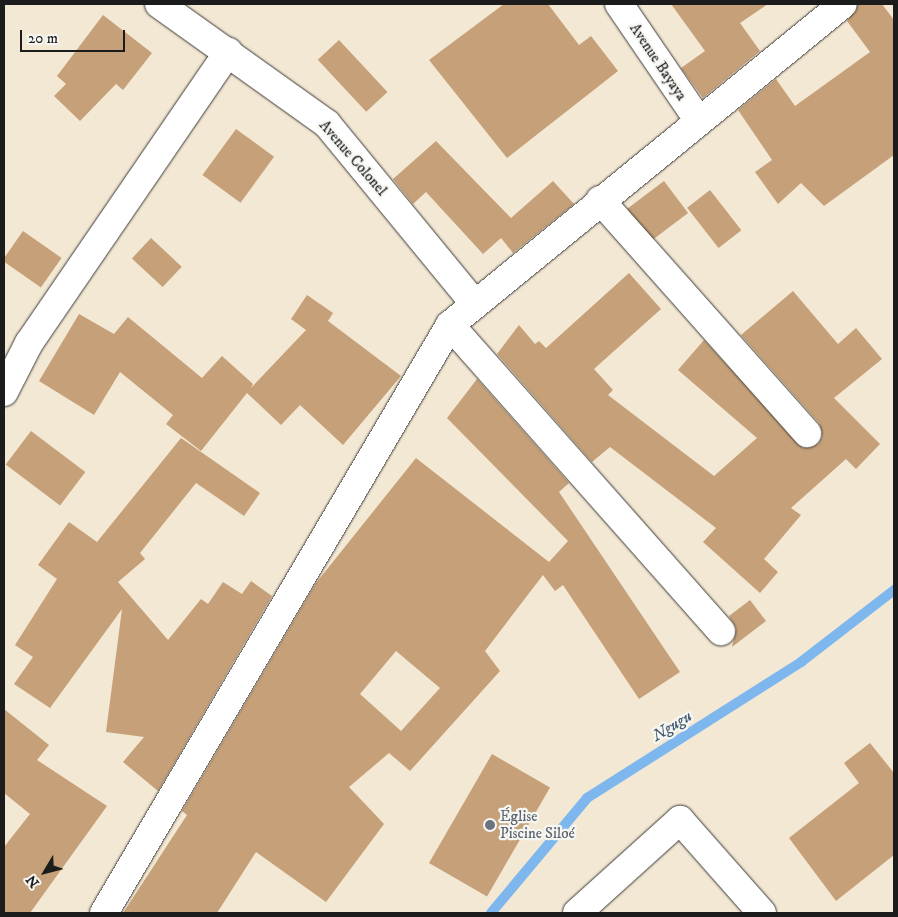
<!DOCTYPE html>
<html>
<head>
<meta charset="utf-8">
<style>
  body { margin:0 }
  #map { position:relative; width:898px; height:917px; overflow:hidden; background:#f3e8d4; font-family:"IM FELL DW Pica",serif }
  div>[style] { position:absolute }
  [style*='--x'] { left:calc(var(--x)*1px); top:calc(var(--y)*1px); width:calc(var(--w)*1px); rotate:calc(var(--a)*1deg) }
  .stream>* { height:10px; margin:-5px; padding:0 5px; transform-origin:5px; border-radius:5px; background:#7db7ee }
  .building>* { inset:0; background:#c6a078; transform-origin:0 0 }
  .roads { filter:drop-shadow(0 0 1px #3c3b38) drop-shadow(0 0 1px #3c3b38) }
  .minor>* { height:28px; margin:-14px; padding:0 14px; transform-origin:14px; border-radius:14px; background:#fff }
  .dots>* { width:14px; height:14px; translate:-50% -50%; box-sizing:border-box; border:2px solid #f6f6f2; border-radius:50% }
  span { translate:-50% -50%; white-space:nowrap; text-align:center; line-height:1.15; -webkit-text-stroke:4.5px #f6f6f2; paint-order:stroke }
  .street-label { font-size:15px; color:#1c1c1c }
  .worship-label { font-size:15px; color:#5b616d }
  .left { translate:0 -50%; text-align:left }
  .water-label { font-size:16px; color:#435a70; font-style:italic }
  .frame { position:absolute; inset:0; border:5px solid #1c1c1c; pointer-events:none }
  .north { position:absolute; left:20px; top:847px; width:50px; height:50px; -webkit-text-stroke:4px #f6f6f2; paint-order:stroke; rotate:233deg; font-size:14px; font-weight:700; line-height:20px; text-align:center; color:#1c1c1c }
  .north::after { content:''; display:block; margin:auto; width:18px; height:22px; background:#1c1c1c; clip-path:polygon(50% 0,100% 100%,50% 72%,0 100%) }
  .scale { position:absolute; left:20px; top:30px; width:105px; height:22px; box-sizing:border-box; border:2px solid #1c1c1c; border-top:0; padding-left:6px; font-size:15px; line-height:18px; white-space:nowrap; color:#1c1c1c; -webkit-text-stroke:4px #f6f6f2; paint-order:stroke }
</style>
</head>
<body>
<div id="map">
  <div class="stream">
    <div style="--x:491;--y:913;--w:150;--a:-50.1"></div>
    <div style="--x:587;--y:798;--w:254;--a:-32.4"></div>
    <div style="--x:801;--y:662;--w:118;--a:-37.7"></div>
  </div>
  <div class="building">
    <div style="clip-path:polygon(504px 4px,548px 4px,579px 45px,591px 36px,618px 71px,507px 158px,429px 60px)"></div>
    <div style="clip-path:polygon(671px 4px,768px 4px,740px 23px,760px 51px,703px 98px,681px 68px,705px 51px)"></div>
    <div style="clip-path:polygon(858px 4px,882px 4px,894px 20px,894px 155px,824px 206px,801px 183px,778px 204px,755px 172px,772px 160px,738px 110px,776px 79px,795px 106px,870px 52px,847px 21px)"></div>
    <div style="clip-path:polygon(103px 15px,152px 53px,123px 90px,116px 84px,80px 121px,54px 96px,66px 84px,57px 76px)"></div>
    <div style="left:339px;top:40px;width:71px;height:29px;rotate:47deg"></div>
    <div style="left:236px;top:129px;width:47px;height:57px;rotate:36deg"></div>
    <div style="clip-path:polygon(436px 141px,511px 218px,553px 181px,574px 204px,513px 253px,501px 238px,483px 254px,426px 192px,413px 204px,393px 179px)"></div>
    <div style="left:664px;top:181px;width:40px;height:46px;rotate:53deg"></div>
    <div style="left:710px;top:190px;width:51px;height:29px;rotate:52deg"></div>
    <div style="left:23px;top:231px;width:47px;height:36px;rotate:35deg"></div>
    <div style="left:151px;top:238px;width:42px;height:28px;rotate:43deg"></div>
    <div style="clip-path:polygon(629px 273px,661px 309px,594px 369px,613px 390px,608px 395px,714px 476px,757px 438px,678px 370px,704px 340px,803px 448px,818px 444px,822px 437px,819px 423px,741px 335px,793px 291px,838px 344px,856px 328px,882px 359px,834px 398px,880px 444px,856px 469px,846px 459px,791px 508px,801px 515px,764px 559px,778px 572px,760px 593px,703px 542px,716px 528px,610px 447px,592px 462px,497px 354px,519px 325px,535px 344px,539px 341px,546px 348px)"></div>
    <div style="clip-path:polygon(307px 295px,333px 313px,328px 321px,401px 376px,343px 445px,300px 405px,281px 425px,247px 393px,201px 451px,166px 424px,173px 415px,120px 372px,94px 415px,39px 381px,79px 314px,114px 334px,128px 317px,202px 378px,222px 356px,253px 384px,251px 388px,306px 330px,291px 319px)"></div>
    <div style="clip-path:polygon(evenodd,477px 379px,569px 483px,559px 492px,680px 672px,639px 699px,563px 585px,555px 591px,543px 575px,485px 651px,500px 671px,410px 771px,389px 753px,349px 787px,384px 824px,326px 902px,256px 852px,217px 913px,123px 913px,187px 815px,182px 811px,316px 583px,416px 458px,549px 562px,568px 541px,447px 418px,477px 379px,396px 651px,440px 688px,401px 731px,360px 694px,396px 651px)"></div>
    <div style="left:31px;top:431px;width:68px;height:42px;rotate:37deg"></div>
    <div style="clip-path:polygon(181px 438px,260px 493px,244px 516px,196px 483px,140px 553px,145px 559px,118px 582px,168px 640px,201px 599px,208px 604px,223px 582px,242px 594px,251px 581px,272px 596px,158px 791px,123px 762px,144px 737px,106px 732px,122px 609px,50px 708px,14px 684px,33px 657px,15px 645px,57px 579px,38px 565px,69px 522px,97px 542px)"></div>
    <div style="clip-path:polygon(750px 600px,766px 621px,732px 647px,736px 628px,729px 616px)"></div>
    <div style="clip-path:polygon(4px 709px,49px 745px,37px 760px,107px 806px,30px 913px,4px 913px,4px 847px,30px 814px,4px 793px)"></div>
    <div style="clip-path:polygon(870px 743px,894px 773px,894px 855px,836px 901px,789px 838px,859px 783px,844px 763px)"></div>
    <div style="left:492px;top:754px;width:67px;height:126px;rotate:30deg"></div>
  </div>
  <div class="roads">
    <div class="minor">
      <div style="--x:159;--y:4;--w:206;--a:35.5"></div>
      <div style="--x:327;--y:124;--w:233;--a:50.6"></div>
      <div style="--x:619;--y:4;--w:140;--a:55.7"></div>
      <div style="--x:600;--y:200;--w:312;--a:48.4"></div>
      <div style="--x:450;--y:325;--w:409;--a:48.5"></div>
      <div style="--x:4;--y:392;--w:55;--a:-63"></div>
      <div style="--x:29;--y:343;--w:353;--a:-55.6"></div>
      <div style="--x:104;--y:913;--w:682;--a:-59.53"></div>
      <div style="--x:450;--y:325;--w:507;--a:-39.24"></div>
      <div style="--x:577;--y:913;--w:139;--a:-42.1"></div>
      <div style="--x:680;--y:820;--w:124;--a:48.6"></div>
    </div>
  </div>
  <div class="dots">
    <div style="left:490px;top:825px;background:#6b7280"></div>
  </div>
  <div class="street-label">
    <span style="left:658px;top:62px;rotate:56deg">Avenue Bayaya</span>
    <span style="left:353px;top:158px;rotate:49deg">Avenue Colonel</span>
  </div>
  <div class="worship-label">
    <span class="left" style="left:500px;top:825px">Église<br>Piscine Siloé</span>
  </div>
  <div class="water-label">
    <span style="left:672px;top:726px;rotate:-32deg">Ngugu</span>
  </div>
  <div class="frame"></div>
  <div class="north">N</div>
  <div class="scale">20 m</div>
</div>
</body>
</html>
